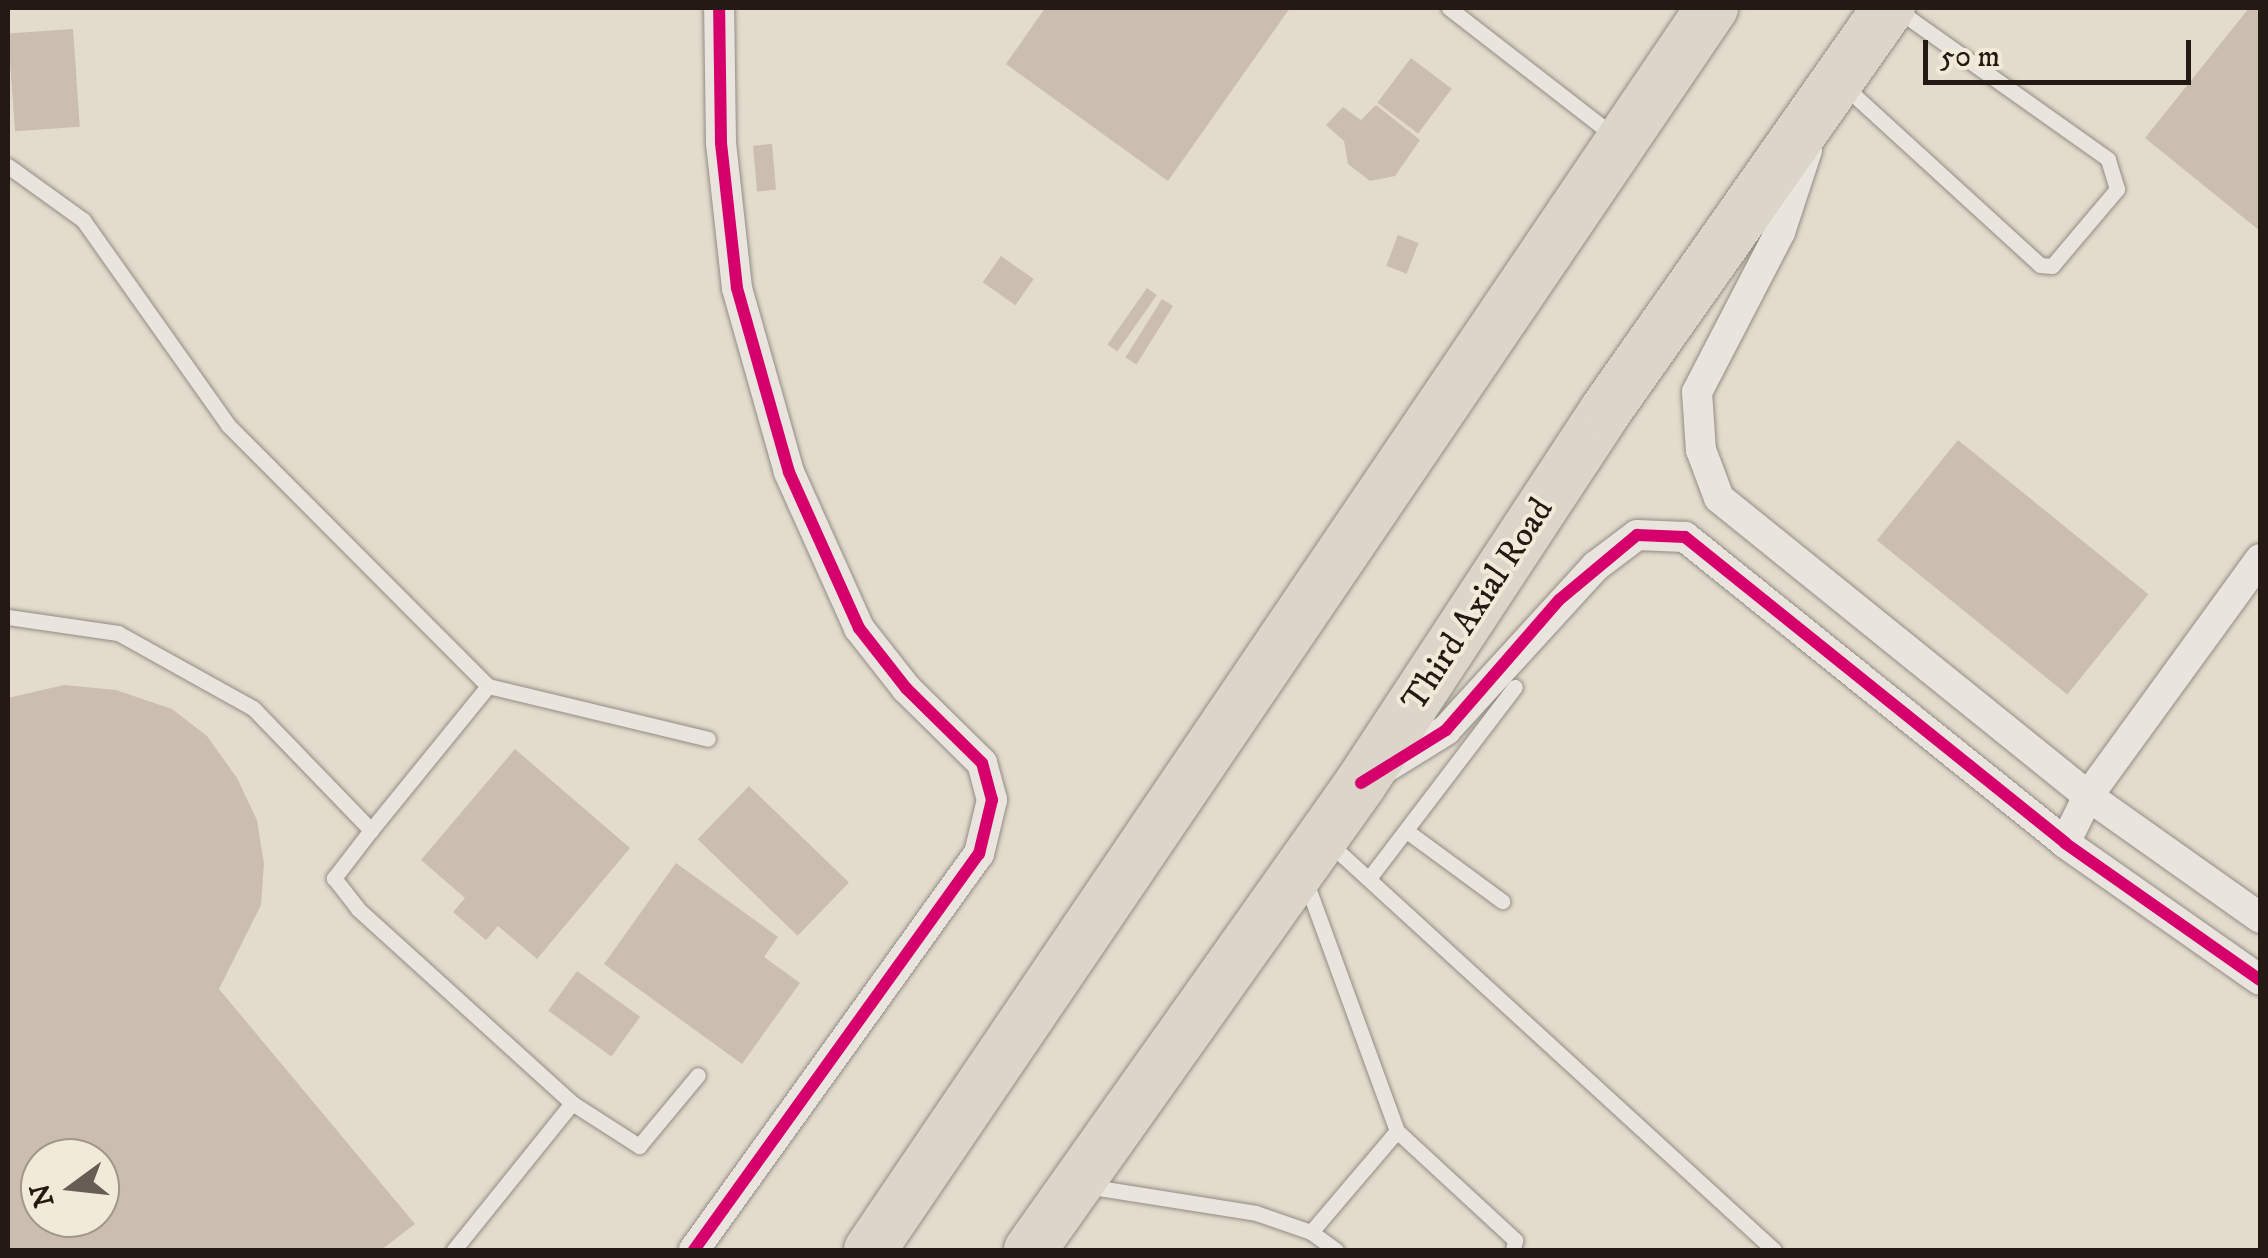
<!DOCTYPE html>
<html>
<head>
<meta charset="utf-8">
<style>
  body { margin:0 }
  #map { position:relative; width:2268px; height:1258px; overflow:hidden; background:#e3dccd; font-family:"IM FELL DW Pica",serif }
  div>[style] { position:absolute }
  [style*='--x'] { left:calc(var(--x)*1px); top:calc(var(--y)*1px); width:calc(var(--w)*1px); rotate:calc(var(--a)*1deg) }
  .building>* { inset:0; background:#cbbdb0; transform-origin:0 0 }
  .roads { filter:drop-shadow(0 0 2px #928c83) drop-shadow(0 0 2px #928c83) }
  .lane>* { height:15px; margin:-7.5px; padding:0 7.5px; transform-origin:7.5px; border-radius:7.5px; background:#e9e5de }
  .street>* { height:30px; margin:-15px; padding:0 15px; transform-origin:15px; border-radius:15px; background:#e9e5de }
  .highway>* { height:52px; margin:-26px; padding:0 26px; transform-origin:26px; border-radius:26px; background:#dcd5c9 }
  .cycleway>* { height:12px; margin:-6px; padding:0 6px; transform-origin:6px; border-radius:6px; background:#d6006c }
  span { translate:-50% -50%; white-space:nowrap; text-align:center; line-height:1.15; -webkit-text-stroke:8px #f2ead9; paint-order:stroke }
  .street-label { font-size:35px; color:#251914 }
  .frame { position:absolute; inset:0; border:10px solid #251914; pointer-events:none }
  .north { position:absolute; left:20px; top:1138px; width:100px; height:100px; box-sizing:border-box; background:#f2ead9; border:2px solid #a0968a; border-radius:50%; rotate:255deg; font-size:28px; font-weight:700; line-height:40px; text-align:center; color:#251914 }
  .north::after { content:''; display:block; margin:auto; width:35px; height:45px; background:#685d55; clip-path:polygon(50% 0,100% 100%,50% 72%,0 100%) }
  .scale { position:absolute; left:1923px; top:40px; width:268px; height:45px; box-sizing:border-box; border:5px solid #251914; border-top:0; padding-left:12px; font-size:30px; line-height:35px; white-space:nowrap; color:#251914; -webkit-text-stroke:8px #f2ead9; paint-order:stroke }
</style>
</head>
<body>
<div id="map">
  <div class="building">
    <div style="clip-path:polygon(1045px 8px,1290px 8px,1168px 181px,1006px 64px)"></div>
    <div style="clip-path:polygon(2249px 8px,2260px 8px,2260px 231px,2145px 138px)"></div>
    <div style="left:73px;top:29px;width:98px;height:65px;rotate:86deg"></div>
    <div style="left:1411px;top:58px;width:51px;height:56px;rotate:37deg"></div>
    <div style="clip-path:polygon(1376px 105px,1420px 140px,1395px 176px,1370px 181px,1348px 164px,1344px 141px,1326px 125px,1343px 107px,1361px 120px)"></div>
    <div style="left:772px;top:144px;width:46px;height:19px;rotate:85deg"></div>
    <div style="left:1398px;top:235px;width:22px;height:33px;rotate:21deg"></div>
    <div style="left:1001px;top:256px;width:40px;height:32px;rotate:35deg"></div>
    <div style="left:1147px;top:288px;width:12px;height:69px;rotate:35deg"></div>
    <div style="left:1162px;top:299px;width:13px;height:69px;rotate:32deg"></div>
    <div style="left:1958px;top:440px;width:245px;height:129px;rotate:39deg"></div>
    <div style="clip-path:polygon(evenodd,64px 685px,116px 690px,172px 709px,207px 736px,237px 778px,257px 820px,264px 864px,261px 905px,219px 989px,415px 1224px,381px 1250px,8px 1250px,8px 698px,64px 685px,40px 1158px,100px 1158px,100px 1218px,40px 1218px,40px 1158px)"></div>
    <div style="clip-path:polygon(515px 749px,630px 848px,537px 959px,498px 926px,486px 940px,453px 912px,465px 898px,421px 860px)"></div>
    <div style="left:749px;top:786px;width:139px;height:74px;rotate:44deg"></div>
    <div style="clip-path:polygon(676px 863px,778px 937px,764px 957px,800px 983px,742px 1064px,604px 964px)"></div>
    <div style="left:577px;top:971px;width:78px;height:49px;rotate:36deg"></div>
  </div>
  <div class="roads">
    <div class="lane">
      <div style="--x:1449;--y:8;--w:209;--a:37.8"></div>
      <div style="--x:1843;--y:85;--w:267;--a:42.4"></div>
      <div style="--x:2040;--y:265;--w:12;--a:5"></div>
      <div style="--x:2052;--y:266;--w:101;--a:-49.8"></div>
      <div style="--x:2117;--y:189;--w:31;--a:-107"></div>
      <div style="--x:2108;--y:159;--w:261;--a:-144.7"></div>
      <div style="--x:8;--y:166;--w:92;--a:35.8"></div>
      <div style="--x:83;--y:220;--w:251;--a:54.7"></div>
      <div style="--x:228;--y:425;--w:368;--a:45.1"></div>
      <div style="--x:488;--y:686;--w:186;--a:129.1"></div>
      <div style="--x:8;--y:617;--w:111;--a:8.3"></div>
      <div style="--x:118;--y:633;--w:154;--a:29.1"></div>
      <div style="--x:253;--y:708;--w:170;--a:46"></div>
      <div style="--x:371;--y:830;--w:61;--a:127.6"></div>
      <div style="--x:334;--y:878;--w:39;--a:52"></div>
      <div style="--x:358;--y:909;--w:289;--a:42.2"></div>
      <div style="--x:572;--y:1103;--w:189;--a:128.8"></div>
      <div style="--x:488;--y:686;--w:226;--a:13.5"></div>
      <div style="--x:1408;--y:832;--w:117;--a:36.3"></div>
      <div style="--x:1329;--y:843;--w:603;--a:42.45"></div>
      <div style="--x:1370;--y:877;--w:239;--a:-52.7"></div>
      <div style="--x:572;--y:1103;--w:80;--a:32.7"></div>
      <div style="--x:639;--y:1146;--w:92;--a:-50.3"></div>
      <div style="--x:1397;--y:1131;--w:161;--a:42.7"></div>
      <div style="--x:1515;--y:1240;--w:10;--a:101"></div>
      <div style="--x:1086;--y:1186;--w:172;--a:9"></div>
      <div style="--x:1256;--y:1213;--w:58;--a:19.1"></div>
      <div style="--x:1311;--y:1232;--w:133;--a:-49.6"></div>
      <div style="--x:1397;--y:1131;--w:264;--a:-110.1"></div>
      <div style="--x:1311;--y:1232;--w:31;--a:36"></div>
    </div>
    <div class="street">
      <div style="--x:1807;--y:150;--w:86;--a:108.2"></div>
      <div style="--x:1780;--y:232;--w:180;--a:117.4"></div>
      <div style="--x:1697;--y:392;--w:58;--a:86.1"></div>
      <div style="--x:1701;--y:450;--w:51;--a:69.4"></div>
      <div style="--x:1719;--y:498;--w:474;--a:38.9"></div>
      <div style="--x:2088;--y:796;--w:211;--a:35.3"></div>
      <div style="--x:1380;--y:771;--w:78;--a:-31.8"></div>
      <div style="--x:1446;--y:730;--w:222;--a:-47.6"></div>
      <div style="--x:1596;--y:566;--w:51;--a:-37.1"></div>
      <div style="--x:1637;--y:535;--w:48;--a:2.4"></div>
      <div style="--x:1685;--y:537;--w:488;--a:38.8"></div>
      <div style="--x:2065;--y:843;--w:238;--a:35.1"></div>
      <div style="--x:2065;--y:843;--w:52;--a:-63.9"></div>
      <div style="--x:2088;--y:796;--w:293;--a:-54"></div>
      <div style="--x:694;--y:1250;--w:488;--a:-54.3"></div>
      <div style="--x:979;--y:854;--w:56;--a:-76.5"></div>
      <div style="--x:992;--y:800;--w:38;--a:-105"></div>
      <div style="--x:982;--y:763;--w:107;--a:-135.4"></div>
      <div style="--x:906;--y:688;--w:76;--a:-128.1"></div>
      <div style="--x:859;--y:628;--w:171;--a:-114.2"></div>
      <div style="--x:789;--y:472;--w:191;--a:-105.8"></div>
      <div style="--x:737;--y:288;--w:146;--a:-96.3"></div>
      <div style="--x:721;--y:143;--w:135;--a:-90.8"></div>
    </div>
    <div class="highway">
      <div style="--x:870;--y:1250;--w:1501;--a:-55.87"></div>
      <div style="--x:1030;--y:1250;--w:572;--a:-54.67"></div>
      <div style="--x:1361;--y:783;--w:446;--a:-56.7"></div>
      <div style="--x:1606;--y:410;--w:492;--a:-54.9"></div>
    </div>
  </div>
  <div class="cycleway">
    <div style="--x:1361;--y:783;--w:100;--a:-31.9"></div>
    <div style="--x:1446;--y:730;--w:172;--a:-49"></div>
    <div style="--x:1559;--y:600;--w:102;--a:-39.8"></div>
    <div style="--x:1637;--y:535;--w:48;--a:2.4"></div>
    <div style="--x:1685;--y:537;--w:488;--a:38.8"></div>
    <div style="--x:2065;--y:843;--w:238;--a:35.1"></div>
    <div style="--x:694;--y:1250;--w:488;--a:-54.3"></div>
    <div style="--x:979;--y:854;--w:56;--a:-76.5"></div>
    <div style="--x:992;--y:800;--w:38;--a:-105"></div>
    <div style="--x:982;--y:763;--w:107;--a:-135.4"></div>
    <div style="--x:906;--y:688;--w:76;--a:-128.1"></div>
    <div style="--x:859;--y:628;--w:171;--a:-114.2"></div>
    <div style="--x:789;--y:472;--w:191;--a:-105.8"></div>
    <div style="--x:737;--y:288;--w:146;--a:-96.3"></div>
    <div style="--x:721;--y:143;--w:135;--a:-90.8"></div>
  </div>
  <div class="street-label">
    <span style="left:1478px;top:605px;rotate:-57deg">Third Axial Road</span>
  </div>
  <div class="frame"></div>
  <div class="north">N</div>
  <div class="scale">50 m</div>
</div>
</body>
</html>
